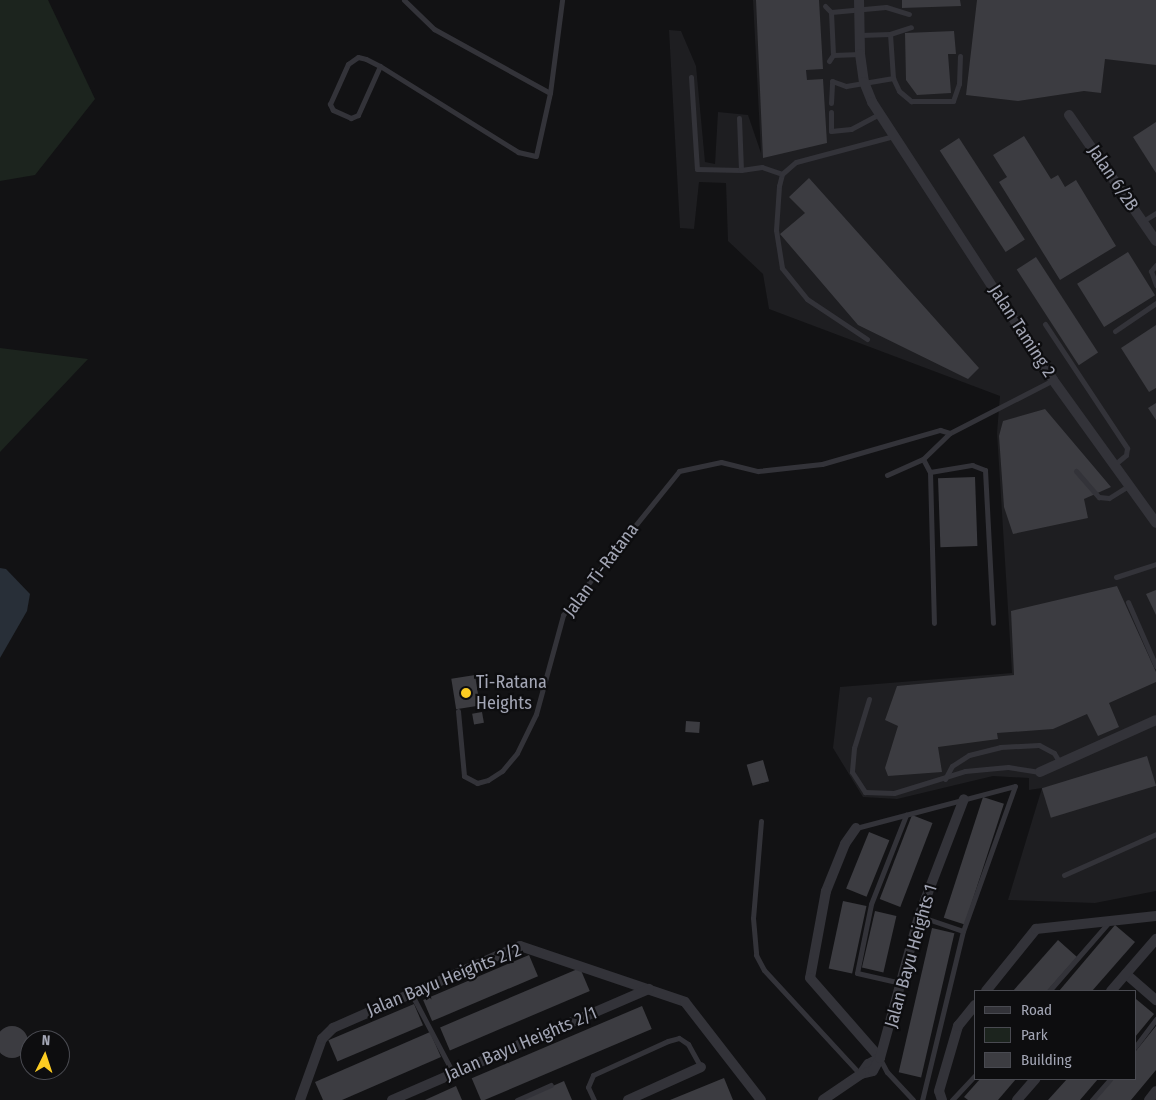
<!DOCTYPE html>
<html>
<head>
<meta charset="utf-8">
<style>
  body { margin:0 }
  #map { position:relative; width:1156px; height:1100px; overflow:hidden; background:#121214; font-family:"Fira Sans Condensed",sans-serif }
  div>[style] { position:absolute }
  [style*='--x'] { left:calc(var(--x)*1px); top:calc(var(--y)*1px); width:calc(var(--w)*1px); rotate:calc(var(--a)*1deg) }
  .built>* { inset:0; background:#1e1e21 }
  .green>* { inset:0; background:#1c241e }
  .water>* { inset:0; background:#282f38 }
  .building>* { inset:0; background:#3c3c41; transform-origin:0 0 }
  .round { border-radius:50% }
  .service>* { height:5px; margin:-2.5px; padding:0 2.5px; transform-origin:2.5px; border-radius:2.5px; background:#333339 }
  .minor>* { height:10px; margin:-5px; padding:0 5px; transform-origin:5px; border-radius:5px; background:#333339 }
  .dots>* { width:14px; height:14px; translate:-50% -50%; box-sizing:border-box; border:2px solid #0d0d0f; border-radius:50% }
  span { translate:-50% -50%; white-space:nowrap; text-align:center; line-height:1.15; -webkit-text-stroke:4.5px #0d0d0f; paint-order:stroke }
  .street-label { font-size:18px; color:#a3a6b5 }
  .poi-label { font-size:18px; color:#a3a6b5 }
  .left { translate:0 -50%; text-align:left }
  .legend { position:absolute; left:974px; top:990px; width:162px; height:90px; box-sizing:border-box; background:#0d0d0f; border:1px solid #494a51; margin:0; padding:6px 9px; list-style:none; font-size:15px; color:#a3a6b5 }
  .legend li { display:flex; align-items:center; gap:10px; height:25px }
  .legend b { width:25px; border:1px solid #494a51 }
  .north { position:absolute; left:20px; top:1030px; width:50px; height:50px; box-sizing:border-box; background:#0d0d0f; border:1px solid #494a51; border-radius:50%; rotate:4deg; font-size:14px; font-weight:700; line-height:20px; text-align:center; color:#a3a6b5 }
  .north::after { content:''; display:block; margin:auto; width:18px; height:22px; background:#fccc22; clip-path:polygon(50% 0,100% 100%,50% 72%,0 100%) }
</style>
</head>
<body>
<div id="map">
  <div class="built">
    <div style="clip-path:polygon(753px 0,1156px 0,1156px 891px,1095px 903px,1008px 900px,1042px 788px,1029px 790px,1029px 778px,993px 776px,897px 799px,863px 797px,833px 748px,840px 687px,1012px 673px,997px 433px,1000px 396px,769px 309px,763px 274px,728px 241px,726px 183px,699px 182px,694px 229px,680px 228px,669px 30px,681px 31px,696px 66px,705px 162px,715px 164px,718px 112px,748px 115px,761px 153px)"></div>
  </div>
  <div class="green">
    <div style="clip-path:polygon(0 0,48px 0,95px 99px,35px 175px,0 181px)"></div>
    <div style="clip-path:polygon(0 348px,88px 359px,0 452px)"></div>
  </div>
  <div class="water">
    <div style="clip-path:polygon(0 568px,6px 569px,30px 594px,27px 611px,0 658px)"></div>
  </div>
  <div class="building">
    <div style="clip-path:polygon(756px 0,819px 0,823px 69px,806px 70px,807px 80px,823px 79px,827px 143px,763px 158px)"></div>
    <div style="clip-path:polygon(902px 0,960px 0,961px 6px,902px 8px)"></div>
    <div style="clip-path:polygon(977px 0,1156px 0,1156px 65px,1105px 59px,1101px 93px,1084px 91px,1018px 101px,966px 95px)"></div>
    <div style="clip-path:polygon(954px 31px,956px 54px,948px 54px,951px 93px,917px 95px,906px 80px,905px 33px)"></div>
    <div style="clip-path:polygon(1156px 122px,1156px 173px,1133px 137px)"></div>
    <div style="clip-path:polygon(1024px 136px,1051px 179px,1058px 175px,1065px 187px,1076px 180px,1116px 246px,1060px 280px,999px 182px,1007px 177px,993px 155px)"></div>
    <div style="left:959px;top:138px;width:121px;height:23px;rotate:57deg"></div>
    <div style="clip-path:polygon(809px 178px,979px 368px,968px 379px,858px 325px,780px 234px,805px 213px,789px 197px)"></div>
    <div style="left:1128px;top:252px;width:51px;height:60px;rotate:58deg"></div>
    <div style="left:1036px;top:257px;width:114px;height:23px;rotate:57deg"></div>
    <div style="clip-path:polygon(1156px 325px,1156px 388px,1149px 392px,1121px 348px)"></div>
    <div style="clip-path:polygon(1156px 403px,1156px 420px,1148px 408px)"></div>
    <div style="clip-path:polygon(1045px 409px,1111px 487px,1084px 499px,1088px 518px,1013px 534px,1004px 507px,999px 436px,1003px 421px)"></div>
    <div style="left:975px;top:477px;width:69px;height:37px;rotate:88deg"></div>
    <div style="clip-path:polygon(1117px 586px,1156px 672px,1156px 682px,1109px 703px,1119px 727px,1098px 736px,1087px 714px,1053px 729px,997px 733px,998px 739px,938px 747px,942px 772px,888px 776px,885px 768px,898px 726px,885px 720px,897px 686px,1014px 675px,1011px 611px)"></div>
    <div style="clip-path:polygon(1156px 590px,1156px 615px,1146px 594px)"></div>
    <div style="left:475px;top:675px;width:31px;height:24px;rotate:81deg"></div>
    <div style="left:482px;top:712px;width:11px;height:10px;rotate:80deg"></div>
    <div style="left:686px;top:721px;width:14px;height:11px;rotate:4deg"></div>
    <div style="left:1147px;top:756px;width:31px;height:110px;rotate:73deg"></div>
    <div style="left:763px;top:760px;width:22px;height:17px;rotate:74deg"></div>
    <div style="left:983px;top:797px;width:22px;height:127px;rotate:18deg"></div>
    <div style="left:912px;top:815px;width:22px;height:90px;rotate:21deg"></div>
    <div style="left:869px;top:832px;width:22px;height:61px;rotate:22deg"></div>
    <div style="left:843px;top:901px;width:24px;height:69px;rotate:12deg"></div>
    <div style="left:875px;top:911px;width:22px;height:58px;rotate:13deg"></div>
    <div style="clip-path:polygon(1115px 925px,1135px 942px,1092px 991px,1059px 991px)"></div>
    <div style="left:932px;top:928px;width:23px;height:148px;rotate:13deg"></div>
    <div style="clip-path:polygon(1058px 940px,1077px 957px,1047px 991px,1013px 991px)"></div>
    <div style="left:529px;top:955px;width:23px;height:115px;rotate:67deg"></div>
    <div style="left:580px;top:968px;width:25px;height:152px;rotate:67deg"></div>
    <div style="clip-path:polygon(1136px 999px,1154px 1014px,1135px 1037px,1135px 1001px)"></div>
    <div style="left:414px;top:1004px;width:23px;height:93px;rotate:67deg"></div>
    <div style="left:642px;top:1006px;width:25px;height:185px;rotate:67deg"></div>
    <div style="clip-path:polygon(1156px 1026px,1156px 1070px,1131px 1100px,1094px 1100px,1112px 1079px,1135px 1079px,1135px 1052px)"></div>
    <div class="round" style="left:-4px;top:1026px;width:32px;height:32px"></div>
    <div style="clip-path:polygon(430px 1032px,441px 1057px,342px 1100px,323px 1100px,315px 1082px)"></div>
    <div style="clip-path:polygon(724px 1078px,733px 1100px,670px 1100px)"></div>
    <div style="clip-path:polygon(980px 1079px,1016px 1079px,998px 1100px,968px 1100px,964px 1097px)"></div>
    <div style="clip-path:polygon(1067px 1079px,1098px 1079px,1080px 1100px,1048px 1100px)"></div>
    <div style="clip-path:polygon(564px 1081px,572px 1100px,521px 1100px)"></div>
    <div style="clip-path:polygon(456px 1086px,462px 1100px,425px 1100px)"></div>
  </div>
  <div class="service">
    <div style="--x:404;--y:0;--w:42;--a:44"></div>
    <div style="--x:434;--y:29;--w:132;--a:28.9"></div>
    <div style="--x:825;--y:6;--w:8;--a:45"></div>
    <div style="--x:831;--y:12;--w:43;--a:87.3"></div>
    <div style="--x:831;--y:12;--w:55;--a:-5.2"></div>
    <div style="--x:886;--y:7;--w:24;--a:17"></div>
    <div style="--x:890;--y:34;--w:44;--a:86.1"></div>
    <div style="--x:893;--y:78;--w:14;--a:65"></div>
    <div style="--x:899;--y:91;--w:16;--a:40"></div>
    <div style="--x:911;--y:101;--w:42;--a:0"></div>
    <div style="--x:953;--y:101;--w:18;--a:-71"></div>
    <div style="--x:959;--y:84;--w:28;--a:-88"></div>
    <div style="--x:860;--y:35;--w:30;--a:-2"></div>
    <div style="--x:890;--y:34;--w:22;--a:-18"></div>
    <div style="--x:829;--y:61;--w:7;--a:-56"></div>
    <div style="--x:833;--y:55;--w:27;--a:-2"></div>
    <div style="--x:380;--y:66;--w:54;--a:114.2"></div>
    <div style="--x:358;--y:115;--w:8;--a:157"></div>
    <div style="--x:351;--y:118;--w:20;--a:-156"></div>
    <div style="--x:333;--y:110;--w:7;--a:-117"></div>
    <div style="--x:330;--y:104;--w:44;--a:-65.8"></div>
    <div style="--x:348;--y:64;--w:12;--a:-35"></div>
    <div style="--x:358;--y:57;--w:8;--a:14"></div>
    <div style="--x:366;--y:59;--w:16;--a:27"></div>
    <div style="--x:380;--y:66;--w:163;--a:31.9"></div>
    <div style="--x:518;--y:152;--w:18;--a:13"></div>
    <div style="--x:536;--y:156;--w:65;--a:-77.5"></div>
    <div style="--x:550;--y:93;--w:94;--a:-82.6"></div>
    <div style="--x:691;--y:77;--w:92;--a:86.3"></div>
    <div style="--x:697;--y:169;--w:44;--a:1.3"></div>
    <div style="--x:831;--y:103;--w:22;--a:-87"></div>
    <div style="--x:832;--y:81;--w:15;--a:20"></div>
    <div style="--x:846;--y:86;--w:48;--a:-9.7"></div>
    <div style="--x:831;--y:112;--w:19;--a:90"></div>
    <div style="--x:831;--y:131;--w:20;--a:-6"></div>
    <div style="--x:851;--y:129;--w:32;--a:-28"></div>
    <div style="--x:739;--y:118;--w:52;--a:87.8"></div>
    <div style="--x:741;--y:170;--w:21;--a:-8"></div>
    <div style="--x:762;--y:167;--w:21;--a:19"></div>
    <div style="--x:1143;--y:221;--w:15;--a:-32"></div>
    <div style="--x:1156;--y:265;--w:8;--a:130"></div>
    <div style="--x:1151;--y:271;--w:15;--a:70"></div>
    <div style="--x:1045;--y:324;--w:149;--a:56.5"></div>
    <div style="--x:1127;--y:448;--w:7;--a:98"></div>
    <div style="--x:1126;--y:455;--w:16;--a:140"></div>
    <div style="--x:1115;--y:331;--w:50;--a:-34.3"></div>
    <div style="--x:867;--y:339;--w:72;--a:-146.3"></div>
    <div style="--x:807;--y:299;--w:40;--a:-129"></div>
    <div style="--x:782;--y:268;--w:38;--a:-99"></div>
    <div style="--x:776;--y:230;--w:44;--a:-86.1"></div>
    <div style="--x:779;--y:186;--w:12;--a:-76"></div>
    <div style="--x:782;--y:174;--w:18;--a:-41"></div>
    <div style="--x:796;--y:162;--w:101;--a:-14.9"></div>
    <div style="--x:923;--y:459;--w:15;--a:62"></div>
    <div style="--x:930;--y:472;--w:151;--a:88.5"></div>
    <div style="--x:1076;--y:471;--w:35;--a:49"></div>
    <div style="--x:1099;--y:497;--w:10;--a:6"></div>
    <div style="--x:1109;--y:498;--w:22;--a:-32"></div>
    <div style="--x:930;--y:472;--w:43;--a:-9.5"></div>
    <div style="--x:972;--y:465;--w:14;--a:21"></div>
    <div style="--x:985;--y:470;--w:153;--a:87"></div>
    <div style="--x:887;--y:475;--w:39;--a:-24"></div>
    <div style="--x:923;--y:459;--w:37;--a:-44"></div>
    <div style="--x:950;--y:433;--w:116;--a:-27.2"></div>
    <div style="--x:1116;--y:577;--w:42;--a:-18"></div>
    <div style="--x:1128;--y:602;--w:70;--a:66.4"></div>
    <div style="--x:869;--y:699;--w:51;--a:107"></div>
    <div style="--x:854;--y:748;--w:24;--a:95"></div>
    <div style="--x:852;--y:772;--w:24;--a:57"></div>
    <div style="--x:865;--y:792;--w:29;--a:2"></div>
    <div style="--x:894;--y:793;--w:74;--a:-17.2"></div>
    <div style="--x:965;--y:771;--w:43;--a:-5.3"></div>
    <div style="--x:1008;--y:767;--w:32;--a:9"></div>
    <div style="--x:458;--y:711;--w:65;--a:84.7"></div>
    <div style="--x:464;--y:776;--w:15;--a:28"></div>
    <div style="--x:477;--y:783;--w:11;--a:-15"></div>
    <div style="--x:488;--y:780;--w:17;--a:-33"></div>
    <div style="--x:502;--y:771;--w:23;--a:-50"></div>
    <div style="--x:517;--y:753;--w:43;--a:-64"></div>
    <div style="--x:536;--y:714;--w:103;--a:-74.7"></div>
    <div style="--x:563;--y:615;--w:185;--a:-51.1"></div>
    <div style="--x:679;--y:471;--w:43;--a:-12.1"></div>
    <div style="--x:721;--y:462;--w:38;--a:14"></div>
    <div style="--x:758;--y:471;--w:64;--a:-6.2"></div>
    <div style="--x:822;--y:464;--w:123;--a:-16.1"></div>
    <div style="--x:940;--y:430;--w:10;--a:17"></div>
    <div style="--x:945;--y:779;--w:15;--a:-62"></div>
    <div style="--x:952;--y:766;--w:20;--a:-33"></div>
    <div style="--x:969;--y:755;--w:32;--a:-14"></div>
    <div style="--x:1000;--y:747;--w:39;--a:-3"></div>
    <div style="--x:1039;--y:745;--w:17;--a:28"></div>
    <div style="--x:1054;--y:753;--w:12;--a:59"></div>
    <div style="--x:761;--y:821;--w:97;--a:94.7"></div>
    <div style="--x:753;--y:918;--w:37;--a:85"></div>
    <div style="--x:756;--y:955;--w:17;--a:62"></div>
    <div style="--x:764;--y:970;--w:142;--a:47.3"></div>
    <div style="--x:856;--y:828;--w:164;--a:-14.8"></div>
    <div style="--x:1015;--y:786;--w:154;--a:109.7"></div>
    <div style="--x:963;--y:931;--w:174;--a:103.6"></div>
    <div style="--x:1064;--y:875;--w:101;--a:-24"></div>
    <div style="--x:919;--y:916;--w:46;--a:18.8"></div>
    <div style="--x:901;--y:983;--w:45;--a:-167.2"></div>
    <div style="--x:857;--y:973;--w:70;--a:-78.5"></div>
    <div style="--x:871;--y:904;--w:96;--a:-68.5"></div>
    <div style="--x:1049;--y:991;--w:91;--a:-49"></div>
    <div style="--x:411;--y:993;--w:90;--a:62.3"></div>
    <div style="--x:1135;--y:1047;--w:35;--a:-53"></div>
    <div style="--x:880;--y:1059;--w:15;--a:62"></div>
    <div style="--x:887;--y:1072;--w:38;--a:47"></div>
    <div style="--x:517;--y:1100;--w:37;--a:-24"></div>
    <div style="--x:594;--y:1100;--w:14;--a:-115"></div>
    <div style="--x:588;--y:1087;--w:13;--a:-67"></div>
    <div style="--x:593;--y:1075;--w:82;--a:-24.4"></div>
    <div style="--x:668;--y:1041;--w:11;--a:-15"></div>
    <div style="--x:679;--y:1038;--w:11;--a:34"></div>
    <div style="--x:688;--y:1044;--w:26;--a:61"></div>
    <div style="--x:952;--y:1100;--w:34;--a:-47"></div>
    <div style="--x:1092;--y:1100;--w:28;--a:-49"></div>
  </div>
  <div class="minor">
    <div style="--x:859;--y:0;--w:54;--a:88.9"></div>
    <div style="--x:860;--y:54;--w:28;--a:82"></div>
    <div style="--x:864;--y:82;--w:22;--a:68"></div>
    <div style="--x:872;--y:102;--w:332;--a:56.9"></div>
    <div style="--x:1053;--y:380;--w:176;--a:54.2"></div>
    <div style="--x:1069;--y:115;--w:153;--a:55.4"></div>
    <div style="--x:1040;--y:772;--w:127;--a:-24.1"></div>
    <div style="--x:856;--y:828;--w:19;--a:125"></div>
    <div style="--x:845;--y:844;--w:51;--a:112"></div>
    <div style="--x:826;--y:891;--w:88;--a:100.4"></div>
    <div style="--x:810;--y:978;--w:106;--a:48.8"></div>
    <div style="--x:1126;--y:974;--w:40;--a:41"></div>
    <div style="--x:986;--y:991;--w:80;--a:-51.1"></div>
    <div style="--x:1036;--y:929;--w:121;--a:-6.2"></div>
    <div style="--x:1111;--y:991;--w:69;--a:-49.1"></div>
    <div style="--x:880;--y:1058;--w:13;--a:153"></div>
    <div style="--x:868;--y:1064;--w:12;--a:125"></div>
    <div style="--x:861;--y:1074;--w:12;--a:-14"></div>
    <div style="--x:873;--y:1071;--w:15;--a:-62"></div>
    <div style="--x:880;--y:1058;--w:147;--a:-74.6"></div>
    <div style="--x:919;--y:916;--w:125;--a:-69"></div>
    <div style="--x:300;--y:1100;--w:65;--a:-70.2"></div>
    <div style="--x:322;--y:1039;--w:16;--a:-45"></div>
    <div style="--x:333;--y:1028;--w:204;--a:-23.7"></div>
    <div style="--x:520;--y:946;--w:174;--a:18.7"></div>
    <div style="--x:685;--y:1002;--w:124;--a:52.2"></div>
    <div style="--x:392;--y:1100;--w:280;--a:-23.4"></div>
    <div style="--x:628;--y:1100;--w:80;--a:-24.3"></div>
    <div style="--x:823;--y:1100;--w:46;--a:-34.4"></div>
    <div style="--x:942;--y:1100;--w:9;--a:-108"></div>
    <div style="--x:939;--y:1091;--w:68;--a:-73.7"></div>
    <div style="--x:958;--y:1026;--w:27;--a:-51"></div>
    <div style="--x:1017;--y:1100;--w:28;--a:-49"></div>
    <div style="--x:1149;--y:1100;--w:11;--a:-52"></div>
  </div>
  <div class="dots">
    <div style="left:466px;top:693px;background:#fccc22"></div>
  </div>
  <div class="street-label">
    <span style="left:1113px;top:178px;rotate:56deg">Jalan 6/2B</span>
    <span style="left:1022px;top:331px;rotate:57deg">Jalan Taming 2</span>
    <span style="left:601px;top:570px;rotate:-53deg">Jalan Ti-Ratana</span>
    <span style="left:911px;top:956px;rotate:-74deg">Jalan Bayu Heights 1</span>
    <span style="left:444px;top:980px;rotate:-22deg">Jalan Bayu Heights 2/2</span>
    <span style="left:521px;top:1044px;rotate:-23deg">Jalan Bayu Heights 2/1</span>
  </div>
  <div class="poi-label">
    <span class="left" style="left:476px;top:693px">Ti-Ratana<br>Heights</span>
  </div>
  <ul class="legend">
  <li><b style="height:6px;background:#333339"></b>Road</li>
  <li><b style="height:14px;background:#1c241e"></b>Park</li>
  <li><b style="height:14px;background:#3c3c41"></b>Building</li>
  </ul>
  <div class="north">N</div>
</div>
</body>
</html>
